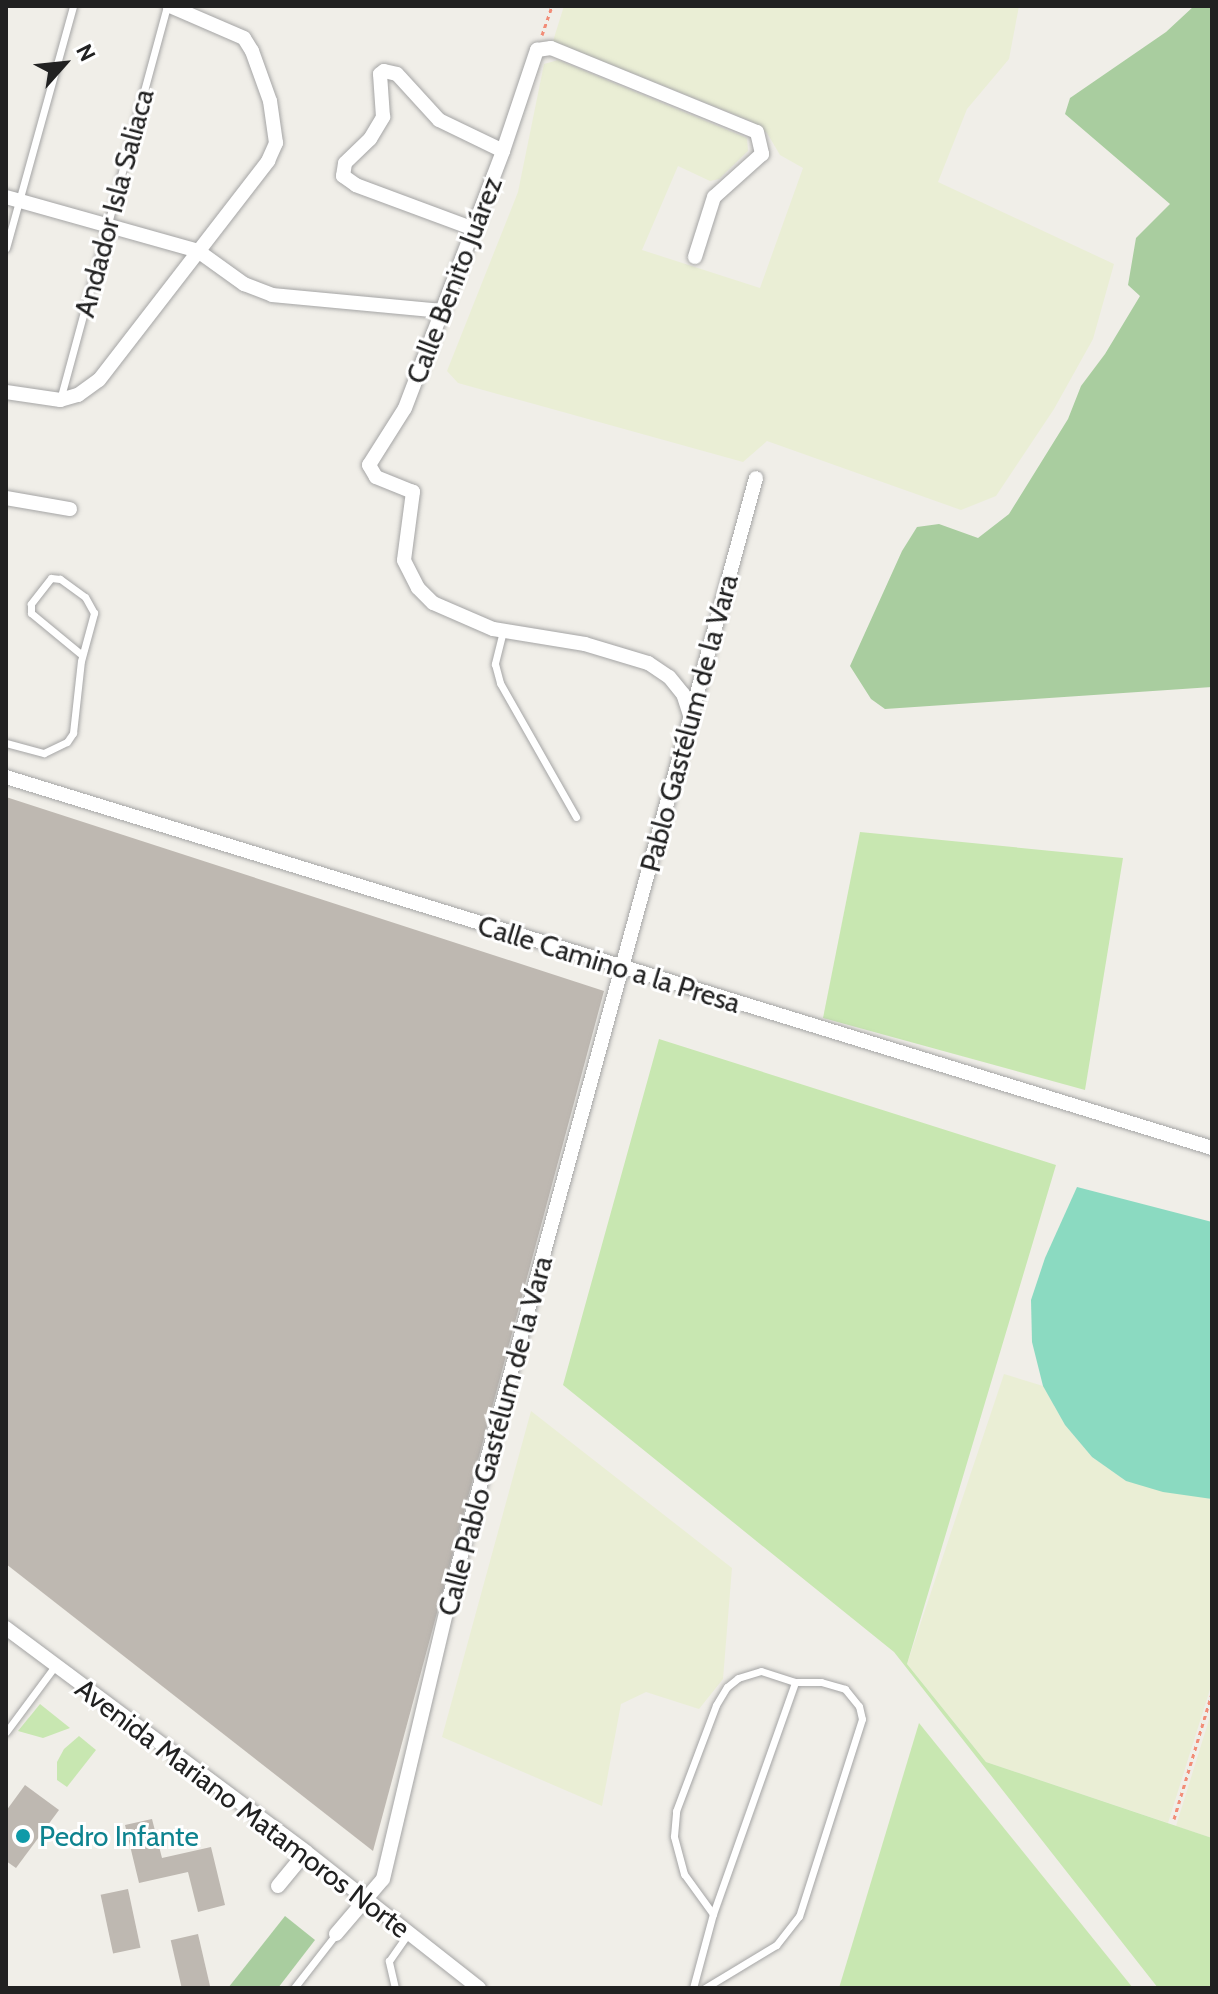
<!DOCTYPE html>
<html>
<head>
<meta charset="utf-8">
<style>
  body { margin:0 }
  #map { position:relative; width:1218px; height:1994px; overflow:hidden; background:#f0eee8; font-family:Cabin,sans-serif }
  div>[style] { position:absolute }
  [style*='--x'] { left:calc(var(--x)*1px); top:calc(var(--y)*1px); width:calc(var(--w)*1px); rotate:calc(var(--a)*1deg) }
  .farmland>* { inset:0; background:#eaeed5 }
  .grass>* { inset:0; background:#c8e7b1 }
  .forest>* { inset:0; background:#a9cd9f }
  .pitch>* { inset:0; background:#8bdac1 }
  .building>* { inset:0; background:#beb8b1; transform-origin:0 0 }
  .path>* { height:3px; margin-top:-1.5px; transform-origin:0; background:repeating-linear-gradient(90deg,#f28c77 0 4px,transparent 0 8px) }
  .roads { filter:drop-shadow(0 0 2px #a5a5a5) drop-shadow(0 0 2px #a5a5a5) }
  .service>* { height:7px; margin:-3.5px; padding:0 3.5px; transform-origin:3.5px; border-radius:3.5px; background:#fff }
  .minor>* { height:14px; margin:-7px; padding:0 7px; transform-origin:7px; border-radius:7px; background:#fff }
  .dots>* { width:22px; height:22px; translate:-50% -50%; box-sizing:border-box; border:4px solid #fff; border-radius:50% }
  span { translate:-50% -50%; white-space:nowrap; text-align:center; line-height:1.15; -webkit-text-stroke:6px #fff; paint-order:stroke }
  .street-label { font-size:28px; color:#212121 }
  .culture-label { font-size:28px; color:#0d838f }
  .left { translate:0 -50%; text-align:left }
  .frame { position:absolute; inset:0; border:8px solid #212121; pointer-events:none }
  .north { position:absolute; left:24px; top:24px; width:80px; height:80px; -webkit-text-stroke:6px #fff; paint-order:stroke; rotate:63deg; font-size:22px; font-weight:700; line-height:32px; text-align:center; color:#212121 }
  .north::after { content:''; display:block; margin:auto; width:28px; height:36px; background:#212121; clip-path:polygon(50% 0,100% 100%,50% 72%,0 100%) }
</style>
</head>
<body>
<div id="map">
  <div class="farmland">
    <div style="clip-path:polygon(564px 6px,1019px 6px,1009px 59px,967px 109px,938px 182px,1114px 264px,1093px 339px,1054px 409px,996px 496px,961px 510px,767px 441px,743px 462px,458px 383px,447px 371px,518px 192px,544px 64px,558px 60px,747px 138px,748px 151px,719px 179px,710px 181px,678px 166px,642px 250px,760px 288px,803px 168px,780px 155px,767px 133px,751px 121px,553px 41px)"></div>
    <div style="clip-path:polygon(1004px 1374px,1043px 1386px,1065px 1425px,1092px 1457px,1126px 1481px,1212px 1499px,1212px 1683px,1168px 1823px,986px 1762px,907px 1664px)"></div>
    <div style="clip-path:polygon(531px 1411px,732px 1568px,723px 1679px,699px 1709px,646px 1692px,621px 1704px,602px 1806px,442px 1737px)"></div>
    <div style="clip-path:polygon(1212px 1710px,1212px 1838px,1176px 1826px)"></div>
  </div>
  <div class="grass">
    <div style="clip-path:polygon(860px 832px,1123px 858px,1085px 1090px,823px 1018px)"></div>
    <div style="clip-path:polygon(659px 1039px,1056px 1165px,907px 1664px,986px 1762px,1212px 1838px,1212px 1988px,1158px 1988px,894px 1652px,563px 1385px)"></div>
    <div style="clip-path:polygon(40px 1704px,70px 1728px,43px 1738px,18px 1731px)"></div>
    <div style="clip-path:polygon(919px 1723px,1133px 1988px,839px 1988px)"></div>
    <div style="clip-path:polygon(79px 1736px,96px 1750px,67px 1787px,57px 1780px,57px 1762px,64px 1749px)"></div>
  </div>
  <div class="forest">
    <div style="clip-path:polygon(1194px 6px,1212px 6px,1212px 687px,885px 709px,871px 699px,850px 666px,902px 551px,917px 527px,939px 524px,978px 538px,1009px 514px,1068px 419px,1081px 386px,1105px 354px,1140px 296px,1128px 285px,1136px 238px,1170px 204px,1065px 114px,1070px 98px,1166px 32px)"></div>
    <div style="clip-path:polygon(285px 1916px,315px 1940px,278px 1988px,228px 1988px)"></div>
  </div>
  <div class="pitch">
    <div style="clip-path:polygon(1077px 1187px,1212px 1222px,1212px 1499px,1163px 1492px,1126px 1481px,1092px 1457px,1065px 1425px,1043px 1386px,1032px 1342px,1031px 1300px,1045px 1258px)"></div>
  </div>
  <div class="building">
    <div style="clip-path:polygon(6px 797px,604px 991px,373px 1851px,6px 1564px)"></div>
    <div style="clip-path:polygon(25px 1785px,59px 1810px,16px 1868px,6px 1861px,6px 1811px)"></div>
    <div style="clip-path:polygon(152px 1819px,162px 1858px,211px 1847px,225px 1905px,198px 1912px,188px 1872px,139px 1883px,125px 1825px)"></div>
    <div style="left:128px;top:1889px;width:60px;height:28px;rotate:78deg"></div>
    <div style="left:198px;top:1934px;width:55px;height:28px;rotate:77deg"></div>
  </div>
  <div class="path">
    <div style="--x:542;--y:35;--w:31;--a:-71"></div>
    <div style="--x:1174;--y:1819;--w:132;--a:-73.2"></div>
  </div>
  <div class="roads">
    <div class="service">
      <div style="--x:6;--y:248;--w:251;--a:-74.5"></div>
      <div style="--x:60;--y:400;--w:408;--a:-74.8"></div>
      <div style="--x:503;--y:631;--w:34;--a:104"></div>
      <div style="--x:495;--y:664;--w:20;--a:75"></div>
      <div style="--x:500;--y:683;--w:154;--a:60.4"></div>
      <div style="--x:6;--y:743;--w:39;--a:15"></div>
      <div style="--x:44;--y:753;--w:25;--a:-26"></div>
      <div style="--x:67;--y:742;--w:11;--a:-56"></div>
      <div style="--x:73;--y:733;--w:72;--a:-83.7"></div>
      <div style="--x:81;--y:661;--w:50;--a:-74.8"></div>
      <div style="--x:94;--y:613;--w:18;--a:-119"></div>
      <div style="--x:85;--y:597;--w:31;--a:-144"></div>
      <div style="--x:60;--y:579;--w:9;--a:-174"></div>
      <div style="--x:51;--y:578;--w:33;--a:128"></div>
      <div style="--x:31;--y:604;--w:9;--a:90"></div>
      <div style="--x:31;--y:613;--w:66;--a:39.5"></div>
      <div style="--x:6;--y:1732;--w:82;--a:-53.4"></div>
      <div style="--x:713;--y:1914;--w:246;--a:-70.5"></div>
      <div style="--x:294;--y:1988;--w:68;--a:-52.1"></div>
      <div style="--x:395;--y:1988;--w:28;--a:-103"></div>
      <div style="--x:389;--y:1961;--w:35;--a:-55"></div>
      <div style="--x:693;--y:1988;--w:77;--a:-74.9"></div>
      <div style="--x:713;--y:1914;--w:49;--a:-125.9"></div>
      <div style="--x:684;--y:1874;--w:39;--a:-105"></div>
      <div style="--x:674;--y:1836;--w:25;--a:-85"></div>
      <div style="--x:676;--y:1811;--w:113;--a:-69.3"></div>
      <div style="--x:716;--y:1705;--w:21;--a:-59"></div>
      <div style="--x:727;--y:1687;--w:14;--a:-39"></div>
      <div style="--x:738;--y:1678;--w:24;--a:-17"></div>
      <div style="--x:761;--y:1671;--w:36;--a:18"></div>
      <div style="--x:795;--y:1682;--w:26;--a:0"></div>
      <div style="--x:821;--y:1682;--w:25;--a:16"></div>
      <div style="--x:845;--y:1689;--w:22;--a:51"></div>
      <div style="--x:859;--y:1706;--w:13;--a:77"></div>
      <div style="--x:862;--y:1719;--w:207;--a:107.7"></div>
      <div style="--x:799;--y:1916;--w:37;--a:128"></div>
      <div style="--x:776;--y:1945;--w:83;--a:148.8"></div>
    </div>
    <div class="minor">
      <div style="--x:6;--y:197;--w:199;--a:15.7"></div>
      <div style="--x:198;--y:251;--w:57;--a:35.7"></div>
      <div style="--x:244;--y:284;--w:30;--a:21"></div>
      <div style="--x:272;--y:295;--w:171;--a:5.4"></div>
      <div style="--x:474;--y:229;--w:126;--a:-159.6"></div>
      <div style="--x:356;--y:185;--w:16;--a:-145"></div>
      <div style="--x:343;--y:176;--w:13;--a:-81"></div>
      <div style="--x:345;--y:163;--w:35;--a:-44"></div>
      <div style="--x:370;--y:139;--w:26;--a:-59"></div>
      <div style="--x:383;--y:117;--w:43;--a:-94"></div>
      <div style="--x:380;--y:74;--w:5;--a:-37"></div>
      <div style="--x:384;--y:71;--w:13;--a:13"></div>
      <div style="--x:397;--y:74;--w:62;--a:47.6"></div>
      <div style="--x:439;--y:120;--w:71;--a:25.8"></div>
      <div style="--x:6;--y:392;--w:55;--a:8.4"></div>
      <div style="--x:60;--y:400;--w:19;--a:-16"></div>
      <div style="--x:78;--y:395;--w:26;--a:-36"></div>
      <div style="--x:99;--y:380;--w:277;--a:-52.3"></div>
      <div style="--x:268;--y:161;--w:20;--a:-66"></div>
      <div style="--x:276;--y:143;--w:42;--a:-98.1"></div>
      <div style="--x:270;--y:101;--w:53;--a:-109.8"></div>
      <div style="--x:252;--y:51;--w:15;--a:-122"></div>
      <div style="--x:244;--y:38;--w:81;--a:-156.6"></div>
      <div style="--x:6;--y:498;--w:65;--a:9.8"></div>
      <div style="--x:691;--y:718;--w:25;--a:-108"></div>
      <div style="--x:683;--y:694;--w:22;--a:-129"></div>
      <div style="--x:669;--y:677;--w:25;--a:-146"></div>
      <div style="--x:648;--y:663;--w:66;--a:-163.2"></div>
      <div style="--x:585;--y:644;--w:93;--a:-170.7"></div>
      <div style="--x:493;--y:629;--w:65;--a:-156.6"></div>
      <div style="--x:433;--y:603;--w:21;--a:-135"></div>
      <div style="--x:418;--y:588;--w:31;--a:-117"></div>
      <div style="--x:404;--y:560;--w:69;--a:-82.5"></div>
      <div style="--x:413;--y:492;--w:40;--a:-158"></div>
      <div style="--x:376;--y:477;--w:14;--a:-120"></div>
      <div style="--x:369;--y:465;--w:67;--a:-57.7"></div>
      <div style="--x:405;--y:408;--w:275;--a:-69.1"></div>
      <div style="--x:503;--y:151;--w:107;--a:-71.4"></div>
      <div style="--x:537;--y:50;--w:14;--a:-8"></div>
      <div style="--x:551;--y:48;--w:222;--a:22.2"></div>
      <div style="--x:757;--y:132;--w:23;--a:77"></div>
      <div style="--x:762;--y:154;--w:64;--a:138.1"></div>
      <div style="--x:714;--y:197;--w:63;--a:107.6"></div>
      <div style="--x:6;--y:777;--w:1262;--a:17.1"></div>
      <div style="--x:6;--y:1628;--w:374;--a:36.7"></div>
      <div style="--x:306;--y:1852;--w:220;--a:38.2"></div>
      <div style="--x:278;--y:1886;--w:44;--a:-50.5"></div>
      <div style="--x:336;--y:1934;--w:72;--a:-49.5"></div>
      <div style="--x:383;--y:1879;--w:292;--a:-76.7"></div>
      <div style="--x:450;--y:1595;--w:1158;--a:-74.68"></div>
    </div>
  </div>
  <div class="dots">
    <div style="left:23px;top:1836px;background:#0f9aa8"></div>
  </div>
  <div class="street-label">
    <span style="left:114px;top:203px;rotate:-75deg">Andador Isla Saliaca</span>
    <span style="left:454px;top:280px;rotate:-69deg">Calle Benito Juárez</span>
    <span style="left:689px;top:723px;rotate:-75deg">Pablo Gastélum de la Vara</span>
    <span style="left:609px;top:964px;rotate:17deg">Calle Camino a la Presa</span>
    <span style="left:495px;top:1436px;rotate:-75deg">Calle Pablo Gastélum de la Vara</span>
    <span style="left:243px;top:1808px;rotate:37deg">Avenida Mariano Matamoros Norte</span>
  </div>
  <div class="culture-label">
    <span class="left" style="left:39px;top:1836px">Pedro Infante</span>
  </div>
  <div class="frame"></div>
  <div class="north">N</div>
</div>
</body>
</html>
